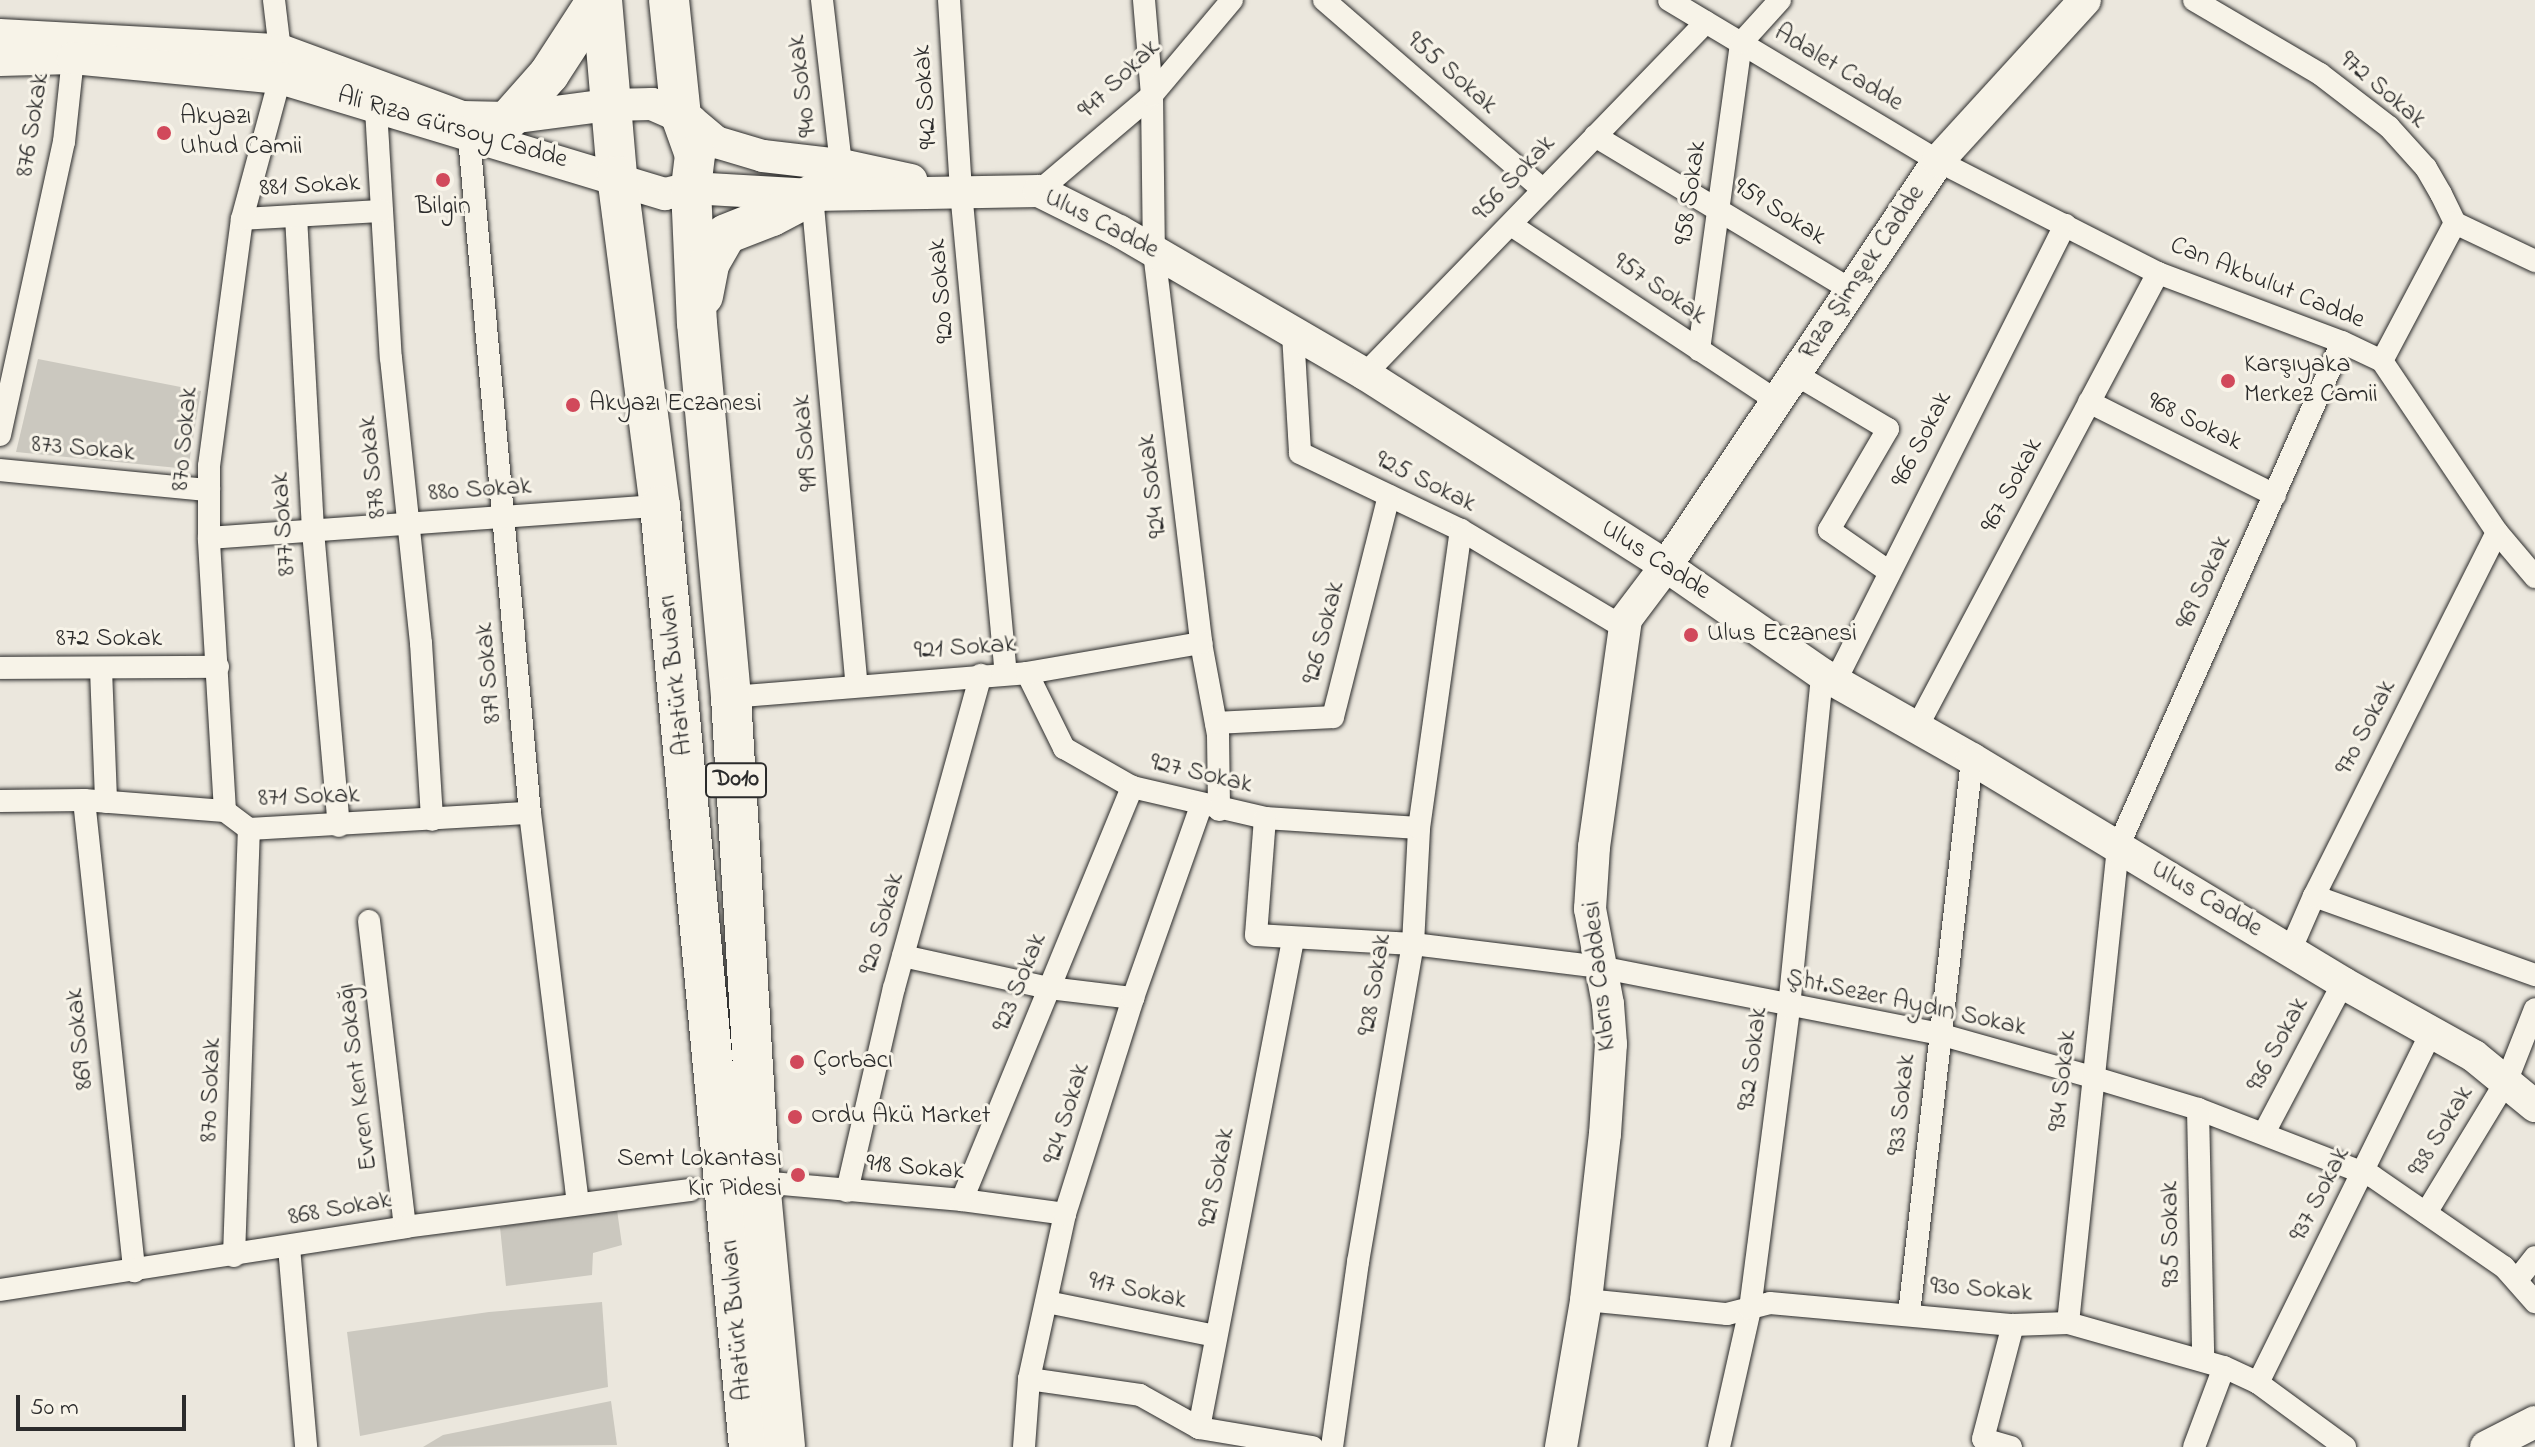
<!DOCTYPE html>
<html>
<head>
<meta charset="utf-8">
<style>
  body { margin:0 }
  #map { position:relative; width:2535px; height:1447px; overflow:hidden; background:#ebe7dd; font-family:"Indie Flower",sans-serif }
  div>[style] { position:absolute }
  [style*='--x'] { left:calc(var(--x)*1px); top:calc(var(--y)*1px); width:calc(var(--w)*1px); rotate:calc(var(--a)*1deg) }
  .green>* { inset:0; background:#cbc8bf }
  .roads { filter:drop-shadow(0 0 2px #2b2b2b) drop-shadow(0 0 2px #2b2b2b) }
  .street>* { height:22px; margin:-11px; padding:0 11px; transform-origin:11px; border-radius:11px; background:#f7f3e8 }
  .secondary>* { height:32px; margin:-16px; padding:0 16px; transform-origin:16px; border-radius:16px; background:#f7f3e8 }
  .highway>* { height:40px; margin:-20px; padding:0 20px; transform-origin:20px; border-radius:20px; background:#f7f3e8 }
  .dots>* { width:22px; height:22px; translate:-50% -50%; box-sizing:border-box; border:4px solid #f7f3e8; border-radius:50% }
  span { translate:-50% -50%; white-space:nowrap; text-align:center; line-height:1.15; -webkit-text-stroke:6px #f7f3e8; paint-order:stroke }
  .shield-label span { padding:2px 6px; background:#f7f3e8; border:2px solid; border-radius:6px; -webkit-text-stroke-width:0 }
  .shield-label { font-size:24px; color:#2b2b2b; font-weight:700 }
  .street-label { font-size:26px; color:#2b2b2b }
  .poi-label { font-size:26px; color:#2b2b2b }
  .left { translate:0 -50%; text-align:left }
  .right { translate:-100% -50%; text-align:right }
  .scale { position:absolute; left:16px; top:1395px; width:170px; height:36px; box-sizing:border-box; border:4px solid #2b2b2b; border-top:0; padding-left:10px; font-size:24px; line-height:28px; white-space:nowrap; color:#2b2b2b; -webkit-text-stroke:6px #f7f3e8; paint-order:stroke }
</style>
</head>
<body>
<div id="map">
  <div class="green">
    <div style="clip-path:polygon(38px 359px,201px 391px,188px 469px,16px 452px)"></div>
    <div style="clip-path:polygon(617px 1210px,622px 1245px,593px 1253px,592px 1275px,506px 1286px,500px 1227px)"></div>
    <div style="clip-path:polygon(602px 1302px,608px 1387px,360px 1436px,347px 1332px,489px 1312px)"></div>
    <div style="clip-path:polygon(611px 1401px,617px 1445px,423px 1447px,443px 1435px)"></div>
  </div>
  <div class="roads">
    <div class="street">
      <div style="--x:274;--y:0;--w:50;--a:83.2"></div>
      <div style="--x:822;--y:0;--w:166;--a:83.4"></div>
      <div style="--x:949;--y:0;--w:191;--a:86.4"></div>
      <div style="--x:961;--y:191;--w:483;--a:84.7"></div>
      <div style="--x:1144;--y:0;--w:95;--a:85.2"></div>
      <div style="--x:1152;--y:95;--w:157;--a:89.3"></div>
      <div style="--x:1154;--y:252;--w:394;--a:83.1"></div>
      <div style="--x:1201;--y:643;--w:94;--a:79.5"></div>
      <div style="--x:1218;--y:735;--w:75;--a:89.2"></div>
      <div style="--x:1324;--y:0;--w:290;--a:40.9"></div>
      <div style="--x:1669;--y:0;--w:313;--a:30.9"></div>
      <div style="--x:1938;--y:161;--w:247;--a:27"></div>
      <div style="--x:2158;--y:273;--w:197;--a:20.6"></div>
      <div style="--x:2342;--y:342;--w:44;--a:25.4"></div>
      <div style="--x:2382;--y:361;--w:206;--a:56.1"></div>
      <div style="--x:2497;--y:532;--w:59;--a:49.8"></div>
      <div style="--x:2194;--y:0;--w:146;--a:30.4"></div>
      <div style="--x:2320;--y:74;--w:87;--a:37.5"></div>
      <div style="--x:2389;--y:127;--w:55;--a:47.9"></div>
      <div style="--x:2426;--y:168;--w:30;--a:60"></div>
      <div style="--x:2441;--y:194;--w:32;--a:64"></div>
      <div style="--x:2455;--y:223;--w:156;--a:117.9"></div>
      <div style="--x:376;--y:109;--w:249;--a:86.6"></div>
      <div style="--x:391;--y:358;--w:287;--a:84"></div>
      <div style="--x:421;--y:643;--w:177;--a:86.4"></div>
      <div style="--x:1595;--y:136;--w:299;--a:31"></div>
      <div style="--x:469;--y:138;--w:678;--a:84.84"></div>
      <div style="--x:530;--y:813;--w:393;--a:83"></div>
      <div style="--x:1039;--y:191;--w:148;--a:-40.3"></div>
      <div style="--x:1152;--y:95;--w:124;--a:-49.9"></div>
      <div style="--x:812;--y:195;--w:493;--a:84.8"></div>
      <div style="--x:296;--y:216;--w:315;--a:86.9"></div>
      <div style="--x:313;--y:531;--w:296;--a:85"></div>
      <div style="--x:242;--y:219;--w:140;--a:-3.3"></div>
      <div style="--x:2455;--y:223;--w:89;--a:25.4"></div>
      <div style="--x:1511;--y:225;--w:319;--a:33.5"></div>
      <div style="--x:1293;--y:334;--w:119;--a:86.6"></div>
      <div style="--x:1300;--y:453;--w:178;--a:25.6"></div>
      <div style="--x:1461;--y:530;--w:191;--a:30.9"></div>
      <div style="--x:1699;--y:350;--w:310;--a:-82.2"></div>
      <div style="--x:1741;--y:43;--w:58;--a:-47.8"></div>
      <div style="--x:1365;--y:374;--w:490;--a:-45.9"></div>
      <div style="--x:1795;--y:374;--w:108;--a:30.6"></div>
      <div style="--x:1888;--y:429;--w:117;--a:120.3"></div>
      <div style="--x:1829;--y:530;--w:72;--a:34.8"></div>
      <div style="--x:2089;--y:402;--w:208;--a:26.6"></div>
      <div style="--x:0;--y:435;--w:300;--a:-77.7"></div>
      <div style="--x:64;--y:142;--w:84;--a:-83.9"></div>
      <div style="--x:0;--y:470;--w:210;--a:5.5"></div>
      <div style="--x:209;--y:538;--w:452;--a:-4.1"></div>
      <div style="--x:0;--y:668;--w:218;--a:-0.3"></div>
      <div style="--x:101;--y:669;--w:133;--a:87.8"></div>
      <div style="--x:1027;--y:673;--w:84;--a:63.7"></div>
      <div style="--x:1064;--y:748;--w:78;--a:29.8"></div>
      <div style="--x:1132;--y:787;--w:137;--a:13.1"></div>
      <div style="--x:1265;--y:818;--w:154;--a:3.7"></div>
      <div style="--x:1835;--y:682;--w:512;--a:-63.28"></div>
      <div style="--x:731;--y:697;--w:297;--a:-4.6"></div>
      <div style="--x:1027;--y:673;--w:177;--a:-9.8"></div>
      <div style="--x:1216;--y:723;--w:117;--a:-2.9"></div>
      <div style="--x:1333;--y:717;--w:228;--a:-75.8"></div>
      <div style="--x:1917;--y:727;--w:514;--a:-62.04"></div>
      <div style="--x:84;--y:800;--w:474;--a:83.9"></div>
      <div style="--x:0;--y:801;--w:84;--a:-0.7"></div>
      <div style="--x:84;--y:800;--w:141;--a:4.5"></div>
      <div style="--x:225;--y:811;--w:30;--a:37"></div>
      <div style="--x:249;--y:829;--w:281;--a:-3.3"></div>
      <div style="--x:225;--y:811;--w:273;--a:-93.4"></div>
      <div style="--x:209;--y:538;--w:72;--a:-90"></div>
      <div style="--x:209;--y:466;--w:249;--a:-82.4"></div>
      <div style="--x:242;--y:219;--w:146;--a:-74.9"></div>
      <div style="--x:1265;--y:818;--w:117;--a:94.4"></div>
      <div style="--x:1256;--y:935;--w:157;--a:3.3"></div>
      <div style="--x:1413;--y:944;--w:187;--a:7"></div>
      <div style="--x:1599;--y:967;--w:347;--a:11.1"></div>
      <div style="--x:1939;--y:1034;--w:159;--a:15.7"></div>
      <div style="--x:2092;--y:1077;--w:111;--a:16.8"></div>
      <div style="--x:2198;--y:1109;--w:186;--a:21.1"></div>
      <div style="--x:2372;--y:1176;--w:160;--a:34.6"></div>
      <div style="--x:2504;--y:1267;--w:47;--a:48.5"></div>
      <div style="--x:2314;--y:896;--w:235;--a:19.7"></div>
      <div style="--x:369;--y:921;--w:308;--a:83.3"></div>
      <div style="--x:2290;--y:951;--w:60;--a:-66.4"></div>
      <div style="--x:2314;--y:896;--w:407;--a:-63.3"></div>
      <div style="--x:903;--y:956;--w:149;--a:12.4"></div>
      <div style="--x:1049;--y:988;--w:85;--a:6.8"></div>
      <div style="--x:2198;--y:1109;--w:249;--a:88.8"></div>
      <div style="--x:2264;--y:1133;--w:170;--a:-62.2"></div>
      <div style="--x:760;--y:1182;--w:203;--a:5.1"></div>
      <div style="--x:962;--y:1200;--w:104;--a:7.7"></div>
      <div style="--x:847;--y:1191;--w:208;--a:-77"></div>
      <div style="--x:894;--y:988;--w:325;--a:-74.5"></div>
      <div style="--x:962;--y:1200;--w:447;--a:-67.6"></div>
      <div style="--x:2426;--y:1213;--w:156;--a:-58.7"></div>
      <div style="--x:2507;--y:1080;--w:76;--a:-68.5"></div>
      <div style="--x:289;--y:1247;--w:201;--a:85.1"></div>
      <div style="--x:234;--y:1256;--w:427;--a:-88"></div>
      <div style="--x:2517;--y:1280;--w:29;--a:-52"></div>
      <div style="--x:0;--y:1290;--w:410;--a:-8.8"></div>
      <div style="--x:405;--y:1227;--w:288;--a:-7.4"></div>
      <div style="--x:1586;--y:1300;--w:142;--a:5.7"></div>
      <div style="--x:1727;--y:1314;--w:44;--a:-14.3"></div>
      <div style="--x:1770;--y:1303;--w:244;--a:5.2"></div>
      <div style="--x:2013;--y:1325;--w:55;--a:-2.1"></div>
      <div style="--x:2068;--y:1323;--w:162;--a:15.8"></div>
      <div style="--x:2224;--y:1367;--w:38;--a:25"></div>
      <div style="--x:2258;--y:1383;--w:108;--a:36.3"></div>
      <div style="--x:1047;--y:1302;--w:172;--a:11.4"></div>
      <div style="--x:1909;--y:1314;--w:559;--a:-83.52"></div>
      <div style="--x:2068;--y:1323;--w:479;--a:-84"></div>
      <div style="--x:2118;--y:847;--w:552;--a:-66.08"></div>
      <div style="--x:1029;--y:1379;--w:112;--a:8.2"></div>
      <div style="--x:1140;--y:1395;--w:68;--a:29.2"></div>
      <div style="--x:1199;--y:1428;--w:115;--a:9.5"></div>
      <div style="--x:2258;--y:1383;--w:393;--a:-63.7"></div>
      <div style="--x:1199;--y:1428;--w:498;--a:-79.1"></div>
      <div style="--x:1024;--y:1447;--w:68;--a:-85.8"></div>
      <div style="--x:1029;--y:1379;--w:169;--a:-77.7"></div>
      <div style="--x:1065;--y:1214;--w:226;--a:-72.5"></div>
      <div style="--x:1133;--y:998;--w:204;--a:-70.5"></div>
      <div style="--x:1332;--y:1447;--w:187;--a:-82"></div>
      <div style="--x:1358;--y:1262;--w:323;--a:-80.2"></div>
      <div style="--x:1413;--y:944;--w:116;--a:-87"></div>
      <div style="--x:1419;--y:828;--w:301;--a:-82"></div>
      <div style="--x:1719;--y:1447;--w:141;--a:-77.3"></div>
      <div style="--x:1750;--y:1309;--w:305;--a:-82.6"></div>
      <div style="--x:1789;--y:1007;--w:335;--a:-84.3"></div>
      <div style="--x:2011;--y:1447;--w:29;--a:-164"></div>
      <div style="--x:1983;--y:1439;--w:118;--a:-75.3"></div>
      <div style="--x:2194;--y:1447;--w:85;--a:-69.4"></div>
    </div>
    <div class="secondary">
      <div style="--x:0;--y:35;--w:280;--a:3.1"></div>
      <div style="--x:280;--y:50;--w:194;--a:20.2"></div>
      <div style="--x:462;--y:117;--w:48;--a:1.2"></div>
      <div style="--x:510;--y:118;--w:100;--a:-7.5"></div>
      <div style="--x:609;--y:105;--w:43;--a:-1.3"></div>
      <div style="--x:652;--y:104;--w:43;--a:23.6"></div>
      <div style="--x:691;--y:121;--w:33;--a:40"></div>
      <div style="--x:716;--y:142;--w:49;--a:16.6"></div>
      <div style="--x:763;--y:156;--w:79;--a:6.6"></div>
      <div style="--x:841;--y:165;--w:72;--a:12.1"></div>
      <div style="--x:0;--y:60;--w:73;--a:-1.6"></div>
      <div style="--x:73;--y:58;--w:208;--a:5.5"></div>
      <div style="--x:280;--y:78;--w:402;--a:16.8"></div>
      <div style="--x:665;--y:194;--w:27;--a:-13"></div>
      <div style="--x:691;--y:188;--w:121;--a:3.3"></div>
      <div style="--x:812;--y:195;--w:227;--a:-1"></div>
      <div style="--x:1039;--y:191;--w:89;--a:26.6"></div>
      <div style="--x:1119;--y:231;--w:285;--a:30.2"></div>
      <div style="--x:1365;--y:374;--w:357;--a:32.5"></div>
      <div style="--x:1666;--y:566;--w:190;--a:34.7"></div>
      <div style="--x:1822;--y:674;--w:172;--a:29.5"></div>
      <div style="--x:1972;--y:759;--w:433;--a:31.1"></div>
      <div style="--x:2343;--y:983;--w:150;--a:29.1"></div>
      <div style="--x:2474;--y:1056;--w:79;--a:39.3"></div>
      <div style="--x:1561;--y:1447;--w:149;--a:-80.3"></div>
      <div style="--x:1586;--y:1300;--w:167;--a:-83.5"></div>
      <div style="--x:1605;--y:1134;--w:90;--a:-86.2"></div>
      <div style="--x:1611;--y:1044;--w:40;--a:-94.3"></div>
      <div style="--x:1608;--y:1004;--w:97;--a:-100.7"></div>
      <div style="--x:1590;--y:909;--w:62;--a:-86.3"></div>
      <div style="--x:1594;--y:847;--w:230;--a:-82"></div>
      <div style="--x:1626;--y:619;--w:66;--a:-53"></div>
      <div style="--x:1666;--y:566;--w:488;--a:-56.1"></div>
      <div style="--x:1938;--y:161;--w:218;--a:-47.6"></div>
      <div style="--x:2486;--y:1447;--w:55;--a:-27"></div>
    </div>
    <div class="highway">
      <div style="--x:602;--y:0;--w:177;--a:85.1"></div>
      <div style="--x:617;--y:176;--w:333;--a:82.6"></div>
      <div style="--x:660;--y:506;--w:945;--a:84.6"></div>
      <div style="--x:669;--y:0;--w:117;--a:84.1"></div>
      <div style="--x:681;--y:116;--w:41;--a:70.3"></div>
      <div style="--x:695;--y:155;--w:33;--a:97"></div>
      <div style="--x:691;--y:188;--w:135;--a:87.5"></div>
      <div style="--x:697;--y:323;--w:376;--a:84.8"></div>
      <div style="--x:731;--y:697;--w:486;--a:86.6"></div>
      <div style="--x:760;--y:1182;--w:266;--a:84.6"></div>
      <div style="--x:510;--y:118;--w:59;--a:-48.4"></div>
      <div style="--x:549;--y:74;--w:88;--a:-57"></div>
      <div style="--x:703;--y:296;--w:33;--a:-79"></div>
      <div style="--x:709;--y:264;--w:34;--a:-60"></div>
      <div style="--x:726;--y:234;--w:49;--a:-21.4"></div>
      <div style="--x:772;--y:216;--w:45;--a:-27.7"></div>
    </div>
  </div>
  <div class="dots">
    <div style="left:164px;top:133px;background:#d1495b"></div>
    <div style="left:443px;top:180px;background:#d1495b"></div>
    <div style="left:2228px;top:381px;background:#d1495b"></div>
    <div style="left:573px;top:405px;background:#d1495b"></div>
    <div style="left:1691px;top:635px;background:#d1495b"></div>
    <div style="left:797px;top:1062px;background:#d1495b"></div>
    <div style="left:795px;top:1117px;background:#d1495b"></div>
    <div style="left:798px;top:1175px;background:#d1495b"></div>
  </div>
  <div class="shield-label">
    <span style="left:736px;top:780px">D010</span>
  </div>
  <div class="street-label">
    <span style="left:1838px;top:69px;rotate:31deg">Adalet Cadde</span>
    <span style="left:1451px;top:74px;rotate:41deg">955 Sokak</span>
    <span style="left:1120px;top:80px;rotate:-44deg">947 Sokak</span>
    <span style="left:804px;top:86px;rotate:-97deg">940 Sokak</span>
    <span style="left:2382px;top:91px;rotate:40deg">972 Sokak</span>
    <span style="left:927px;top:97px;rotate:-94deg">942 Sokak</span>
    <span style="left:34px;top:125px;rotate:-81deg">876 Sokak</span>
    <span style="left:452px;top:129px;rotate:16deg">Ali Rıza Gürsoy Cadde</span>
    <span style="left:1515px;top:179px;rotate:-47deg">956 Sokak</span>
    <span style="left:310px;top:187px;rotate:-3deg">881 Sokak</span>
    <span style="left:1692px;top:193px;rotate:-82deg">958 Sokak</span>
    <span style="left:1779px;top:213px;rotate:32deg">959 Sokak</span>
    <span style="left:1101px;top:225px;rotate:27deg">Ulus Cadde</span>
    <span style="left:1863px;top:273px;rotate:-56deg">Rıza Şimşek Cadde</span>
    <span style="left:2267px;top:284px;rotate:22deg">Can Akbulut Cadde</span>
    <span style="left:1659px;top:290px;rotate:34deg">957 Sokak</span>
    <span style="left:943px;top:291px;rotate:-95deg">920 Sokak</span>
    <span style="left:2194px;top:423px;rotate:26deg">968 Sokak</span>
    <span style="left:186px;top:439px;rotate:-85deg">870 Sokak</span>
    <span style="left:1923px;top:440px;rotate:-63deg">966 Sokak</span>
    <span style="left:807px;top:443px;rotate:-95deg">919 Sokak</span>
    <span style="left:83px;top:450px;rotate:5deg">873 Sokak</span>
    <span style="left:374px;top:467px;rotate:-96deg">878 Sokak</span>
    <span style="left:1425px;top:483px;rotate:26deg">925 Sokak</span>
    <span style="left:1154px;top:486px;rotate:-97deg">924 Sokak</span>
    <span style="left:2013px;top:486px;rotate:-62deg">967 Sokak</span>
    <span style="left:480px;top:491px;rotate:-4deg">880 Sokak</span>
    <span style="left:285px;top:524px;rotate:-94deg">877 Sokak</span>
    <span style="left:1655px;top:561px;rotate:33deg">Ulus Cadde</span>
    <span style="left:2205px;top:583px;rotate:-66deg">969 Sokak</span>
    <span style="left:1325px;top:633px;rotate:-76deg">926 Sokak</span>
    <span style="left:109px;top:640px">872 Sokak</span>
    <span style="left:965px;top:649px;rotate:-4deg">921 Sokak</span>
    <span style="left:490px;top:673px;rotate:-95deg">879 Sokak</span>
    <span style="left:677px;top:675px;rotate:-96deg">Atatürk Bulvarı</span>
    <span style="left:2367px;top:728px;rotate:-63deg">970 Sokak</span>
    <span style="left:1201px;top:775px;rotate:13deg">927 Sokak</span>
    <span style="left:309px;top:798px;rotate:-2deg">871 Sokak</span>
    <span style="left:2206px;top:900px;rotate:31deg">Ulus Cadde</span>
    <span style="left:883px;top:924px;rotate:-74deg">920 Sokak</span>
    <span style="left:1601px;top:976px;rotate:-96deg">Kıbrıs Caddesi</span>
    <span style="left:1021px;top:983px;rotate:-68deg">923 Sokak</span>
    <span style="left:1376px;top:985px;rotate:-81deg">928 Sokak</span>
    <span style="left:1906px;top:1004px;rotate:12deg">Şht.Sezer Aydın Sokak</span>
    <span style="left:81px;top:1039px;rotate:-96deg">869 Sokak</span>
    <span style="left:2279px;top:1045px;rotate:-62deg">936 Sokak</span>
    <span style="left:1754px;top:1059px;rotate:-83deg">932 Sokak</span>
    <span style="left:359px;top:1077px;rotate:-97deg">Evren Kent Sokağı</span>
    <span style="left:2064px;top:1081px;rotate:-84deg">934 Sokak</span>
    <span style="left:212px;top:1090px;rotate:-88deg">870 Sokak</span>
    <span style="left:1903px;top:1105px;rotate:-84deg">933 Sokak</span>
    <span style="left:1068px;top:1114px;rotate:-73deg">924 Sokak</span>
    <span style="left:2442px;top:1132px;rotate:-59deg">938 Sokak</span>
    <span style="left:915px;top:1169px;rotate:5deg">918 Sokak</span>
    <span style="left:1218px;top:1178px;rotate:-79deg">929 Sokak</span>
    <span style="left:2321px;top:1195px;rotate:-63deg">937 Sokak</span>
    <span style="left:340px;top:1210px;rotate:-10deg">868 Sokak</span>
    <span style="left:2172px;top:1234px;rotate:-91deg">935 Sokak</span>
    <span style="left:1981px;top:1291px;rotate:4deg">930 Sokak</span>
    <span style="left:1137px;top:1292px;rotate:12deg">917 Sokak</span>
    <span style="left:738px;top:1320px;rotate:-95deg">Atatürk Bulvarı</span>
  </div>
  <div class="poi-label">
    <span class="left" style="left:180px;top:133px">Akyazı<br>Uhud Camii</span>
    <span style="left:443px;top:208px">Bilgin</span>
    <span class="left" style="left:2244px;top:381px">Karşıyaka<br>Merkez Camii</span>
    <span class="left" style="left:589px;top:405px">Akyazı Eczanesi</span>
    <span class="left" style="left:1707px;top:635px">Ulus Eczanesi</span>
    <span class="left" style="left:813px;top:1062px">Çorbacı</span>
    <span class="left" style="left:811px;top:1117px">Ordu Akü Market</span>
    <span class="right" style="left:782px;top:1175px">Semt Lokantası<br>Kır Pidesi</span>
  </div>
  <div class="scale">50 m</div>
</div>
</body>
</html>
